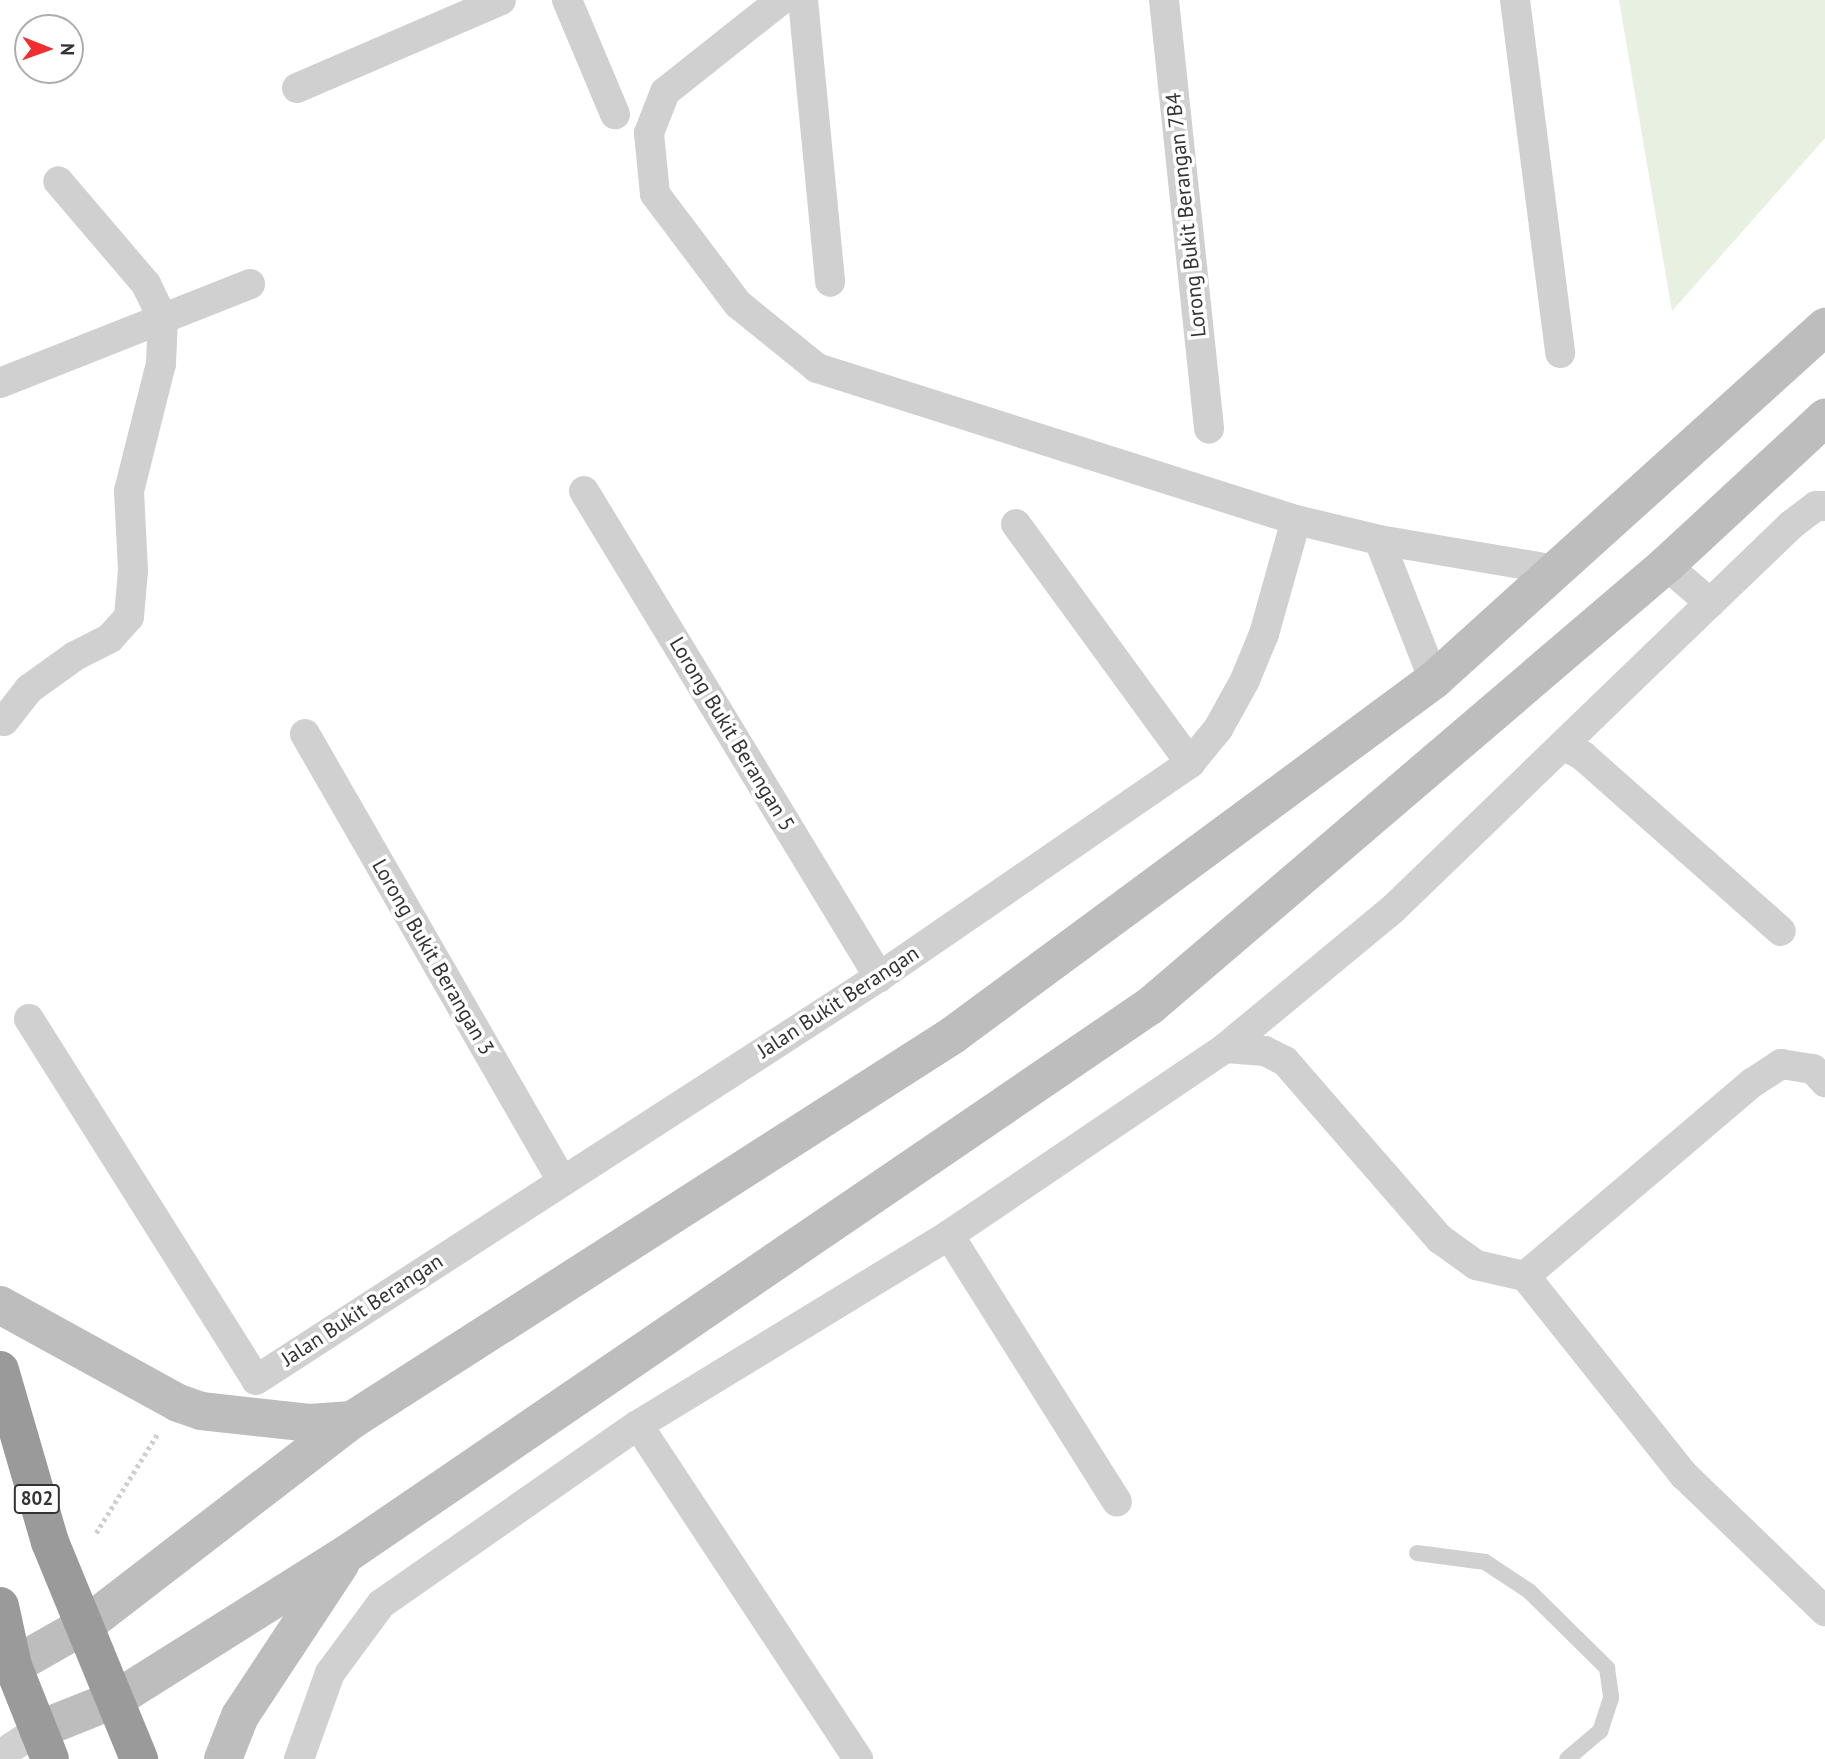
<!DOCTYPE html>
<html>
<head>
<meta charset="utf-8">
<style>
  body { margin:0 }
  #map { position:relative; width:1825px; height:1759px; overflow:hidden; background:#fff; font-family:"PT Sans",sans-serif }
  div>[style] { position:absolute }
  [style*='--x'] { left:calc(var(--x)*1px); top:calc(var(--y)*1px); width:calc(var(--w)*1px); rotate:calc(var(--a)*1deg) }
  .green>* { inset:0; background:#e8f0e1 }
  .path>* { height:4.5px; margin-top:-2.25px; transform-origin:0; background:repeating-linear-gradient(90deg,#d0d0d0 0 3.5px,transparent 0 7px) }
  .lane>* { height:16px; margin:-8px; padding:0 8px; transform-origin:8px; border-radius:8px; background:#d0d0d0 }
  .street>* { height:30px; margin:-15px; padding:0 15px; transform-origin:15px; border-radius:15px; background:#d0d0d0 }
  .secondary>* { height:38px; margin:-19px; padding:0 19px; transform-origin:19px; border-radius:19px; background:#bdbdbd }
  .highway>* { height:38px; margin:-19px; padding:0 19px; transform-origin:19px; border-radius:19px; background:#9a9a9a }
  span { translate:-50% -50%; white-space:nowrap; text-align:center; line-height:1.15; -webkit-text-stroke:7px #fff; paint-order:stroke }
  .shield-label span { padding:2px 5px; background:#fff; border:2px solid; border-radius:5px; -webkit-text-stroke-width:0 }
  .shield-label { font-size:19px; color:#333; font-weight:700 }
  .street-label { font-size:21px; color:#333 }
  .north { position:absolute; left:14px; top:14px; width:70px; height:70px; box-sizing:border-box; background:#fff; border:2px solid #adadad; border-radius:50%; rotate:91deg; font-size:19px; font-weight:700; line-height:28px; text-align:center; color:#333 }
  .north::after { content:''; display:block; margin:auto; width:24px; height:32px; background:#f12d2f; clip-path:polygon(50% 0,100% 100%,50% 72%,0 100%) }
</style>
</head>
<body>
<div id="map">
  <div class="green">
    <div style="clip-path:polygon(1619px 0,1825px 0,1825px 138px,1672px 311px)"></div>
  </div>
  <div class="path">
    <div style="--x:96;--y:1533;--w:118;--a:-58.2"></div>
  </div>
  <div class="lane">
    <div style="--x:1417;--y:1553;--w:69;--a:7.5"></div>
    <div style="--x:1485;--y:1562;--w:53;--a:33.4"></div>
    <div style="--x:1529;--y:1591;--w:110;--a:44.6"></div>
    <div style="--x:1607;--y:1668;--w:30;--a:82"></div>
    <div style="--x:1611;--y:1698;--w:35;--a:108"></div>
    <div style="--x:1600;--y:1731;--w:43;--a:139.7"></div>
  </div>
  <div class="street">
    <div style="--x:567;--y:0;--w:124;--a:67.2"></div>
    <div style="--x:781;--y:0;--w:148;--a:141.6"></div>
    <div style="--x:665;--y:92;--w:44;--a:111.3"></div>
    <div style="--x:649;--y:133;--w:61;--a:84.4"></div>
    <div style="--x:655;--y:194;--w:138;--a:53"></div>
    <div style="--x:738;--y:304;--w:102;--a:39"></div>
    <div style="--x:817;--y:368;--w:503;--a:17.61"></div>
    <div style="--x:1296;--y:520;--w:85;--a:13.5"></div>
    <div style="--x:1379;--y:540;--w:180;--a:9.6"></div>
    <div style="--x:803;--y:0;--w:283;--a:84.5"></div>
    <div style="--x:1164;--y:0;--w:431;--a:84"></div>
    <div style="--x:1515;--y:0;--w:356;--a:82.7"></div>
    <div style="--x:297;--y:88;--w:222;--a:-23.3"></div>
    <div style="--x:0;--y:383;--w:269;--a:-21.6"></div>
    <div style="--x:584;--y:491;--w:569;--a:58.74"></div>
    <div style="--x:1016;--y:524;--w:296;--a:53.9"></div>
    <div style="--x:1379;--y:540;--w:150;--a:68.6"></div>
    <div style="--x:1666;--y:565;--w:58;--a:40.8"></div>
    <div style="--x:1710;--y:603;--w:112;--a:-43.9"></div>
    <div style="--x:1791;--y:525;--w:31;--a:-37"></div>
    <div style="--x:1816;--y:506;--w:9;--a:0"></div>
    <div style="--x:4;--y:721;--w:41;--a:-52"></div>
    <div style="--x:29;--y:689;--w:57;--a:-35.7"></div>
    <div style="--x:75;--y:656;--w:39;--a:-27"></div>
    <div style="--x:110;--y:638;--w:28;--a:-48"></div>
    <div style="--x:129;--y:617;--w:47;--a:-85.1"></div>
    <div style="--x:133;--y:570;--w:79;--a:-92.9"></div>
    <div style="--x:129;--y:491;--w:131;--a:-75.9"></div>
    <div style="--x:161;--y:364;--w:45;--a:-87.5"></div>
    <div style="--x:163;--y:319;--w:39;--a:-116"></div>
    <div style="--x:146;--y:284;--w:135;--a:-130.5"></div>
    <div style="--x:305;--y:734;--w:513;--a:60.09"></div>
    <div style="--x:1565;--y:746;--w:21;--a:29"></div>
    <div style="--x:1583;--y:756;--w:264;--a:41.5"></div>
    <div style="--x:29;--y:1019;--w:426;--a:57.8"></div>
    <div style="--x:256;--y:1380;--w:742;--a:-32.9"></div>
    <div style="--x:879;--y:977;--w:378;--a:-34.5"></div>
    <div style="--x:1190;--y:763;--w:44;--a:-50.5"></div>
    <div style="--x:1218;--y:729;--w:56;--a:-61.1"></div>
    <div style="--x:1245;--y:680;--w:50;--a:-67.6"></div>
    <div style="--x:1264;--y:634;--w:118;--a:-74.3"></div>
    <div style="--x:1225;--y:1048;--w:40;--a:4.3"></div>
    <div style="--x:1265;--y:1051;--w:22;--a:27"></div>
    <div style="--x:1285;--y:1061;--w:236;--a:49"></div>
    <div style="--x:1440;--y:1239;--w:44;--a:35.8"></div>
    <div style="--x:1476;--y:1265;--w:50;--a:12.7"></div>
    <div style="--x:1525;--y:1276;--w:298;--a:-40.4"></div>
    <div style="--x:1752;--y:1083;--w:35;--a:-33"></div>
    <div style="--x:1781;--y:1064;--w:32;--a:9"></div>
    <div style="--x:1813;--y:1069;--w:18;--a:47"></div>
    <div style="--x:949;--y:1235;--w:315;--a:57.8"></div>
    <div style="--x:1525;--y:1276;--w:255;--a:51.4"></div>
    <div style="--x:1684;--y:1475;--w:196;--a:44"></div>
    <div style="--x:638;--y:1425;--w:400;--a:56.6"></div>
    <div style="--x:0;--y:1755;--w:45;--a:-33.3"></div>
    <div style="--x:299;--y:1759;--w:91;--a:-70.2"></div>
    <div style="--x:330;--y:1673;--w:86;--a:-53.5"></div>
    <div style="--x:381;--y:1604;--w:313;--a:-34.9"></div>
    <div style="--x:638;--y:1425;--w:364;--a:-31.4"></div>
    <div style="--x:949;--y:1235;--w:333;--a:-34.1"></div>
    <div style="--x:1225;--y:1048;--w:219;--a:-39.6"></div>
    <div style="--x:1394;--y:908;--w:439;--a:-44"></div>
  </div>
  <div class="secondary">
    <div style="--x:0;--y:1305;--w:203;--a:28.8"></div>
    <div style="--x:178;--y:1403;--w:24;--a:19"></div>
    <div style="--x:201;--y:1411;--w:109;--a:6.3"></div>
    <div style="--x:309;--y:1423;--w:43;--a:-4"></div>
    <div style="--x:13;--y:1666;--w:85;--a:-29.6"></div>
    <div style="--x:87;--y:1624;--w:334;--a:-37.6"></div>
    <div style="--x:352;--y:1420;--w:714;--a:-32.64"></div>
    <div style="--x:953;--y:1035;--w:598;--a:-36.43"></div>
    <div style="--x:1434;--y:680;--w:527;--a:-42.08"></div>
    <div style="--x:38;--y:1730;--w:84;--a:-21.7"></div>
    <div style="--x:116;--y:1699;--w:274;--a:-32.2"></div>
    <div style="--x:348;--y:1553;--w:971;--a:-34.3"></div>
    <div style="--x:1150;--y:1006;--w:679;--a:-40.52"></div>
    <div style="--x:1666;--y:565;--w:217;--a:-42.8"></div>
    <div style="--x:223;--y:1759;--w:46;--a:-68.4"></div>
    <div style="--x:240;--y:1716;--w:183;--a:-56.6"></div>
  </div>
  <div class="highway">
    <div style="--x:0;--y:1370;--w:179;--a:73.8"></div>
    <div style="--x:50;--y:1542;--w:235;--a:67.7"></div>
    <div style="--x:0;--y:1606;--w:61;--a:77.8"></div>
    <div style="--x:13;--y:1666;--w:100;--a:68.3"></div>
  </div>
  <div class="shield-label">
    <span style="left:37px;top:1499px">802</span>
  </div>
  <div class="street-label">
    <span style="left:1186px;top:215px;rotate:-96deg">Lorong Bukit Berangan 7B4</span>
    <span style="left:732px;top:734px;rotate:59deg">Lorong Bukit Berangan 5</span>
    <span style="left:433px;top:957px;rotate:60deg">Lorong Bukit Berangan 3</span>
    <span style="left:838px;top:1002px;rotate:-33deg">Jalan Bukit Berangan</span>
    <span style="left:362px;top:1310px;rotate:-33deg">Jalan Bukit Berangan</span>
  </div>
  <div class="north">N</div>
</div>
</body>
</html>
